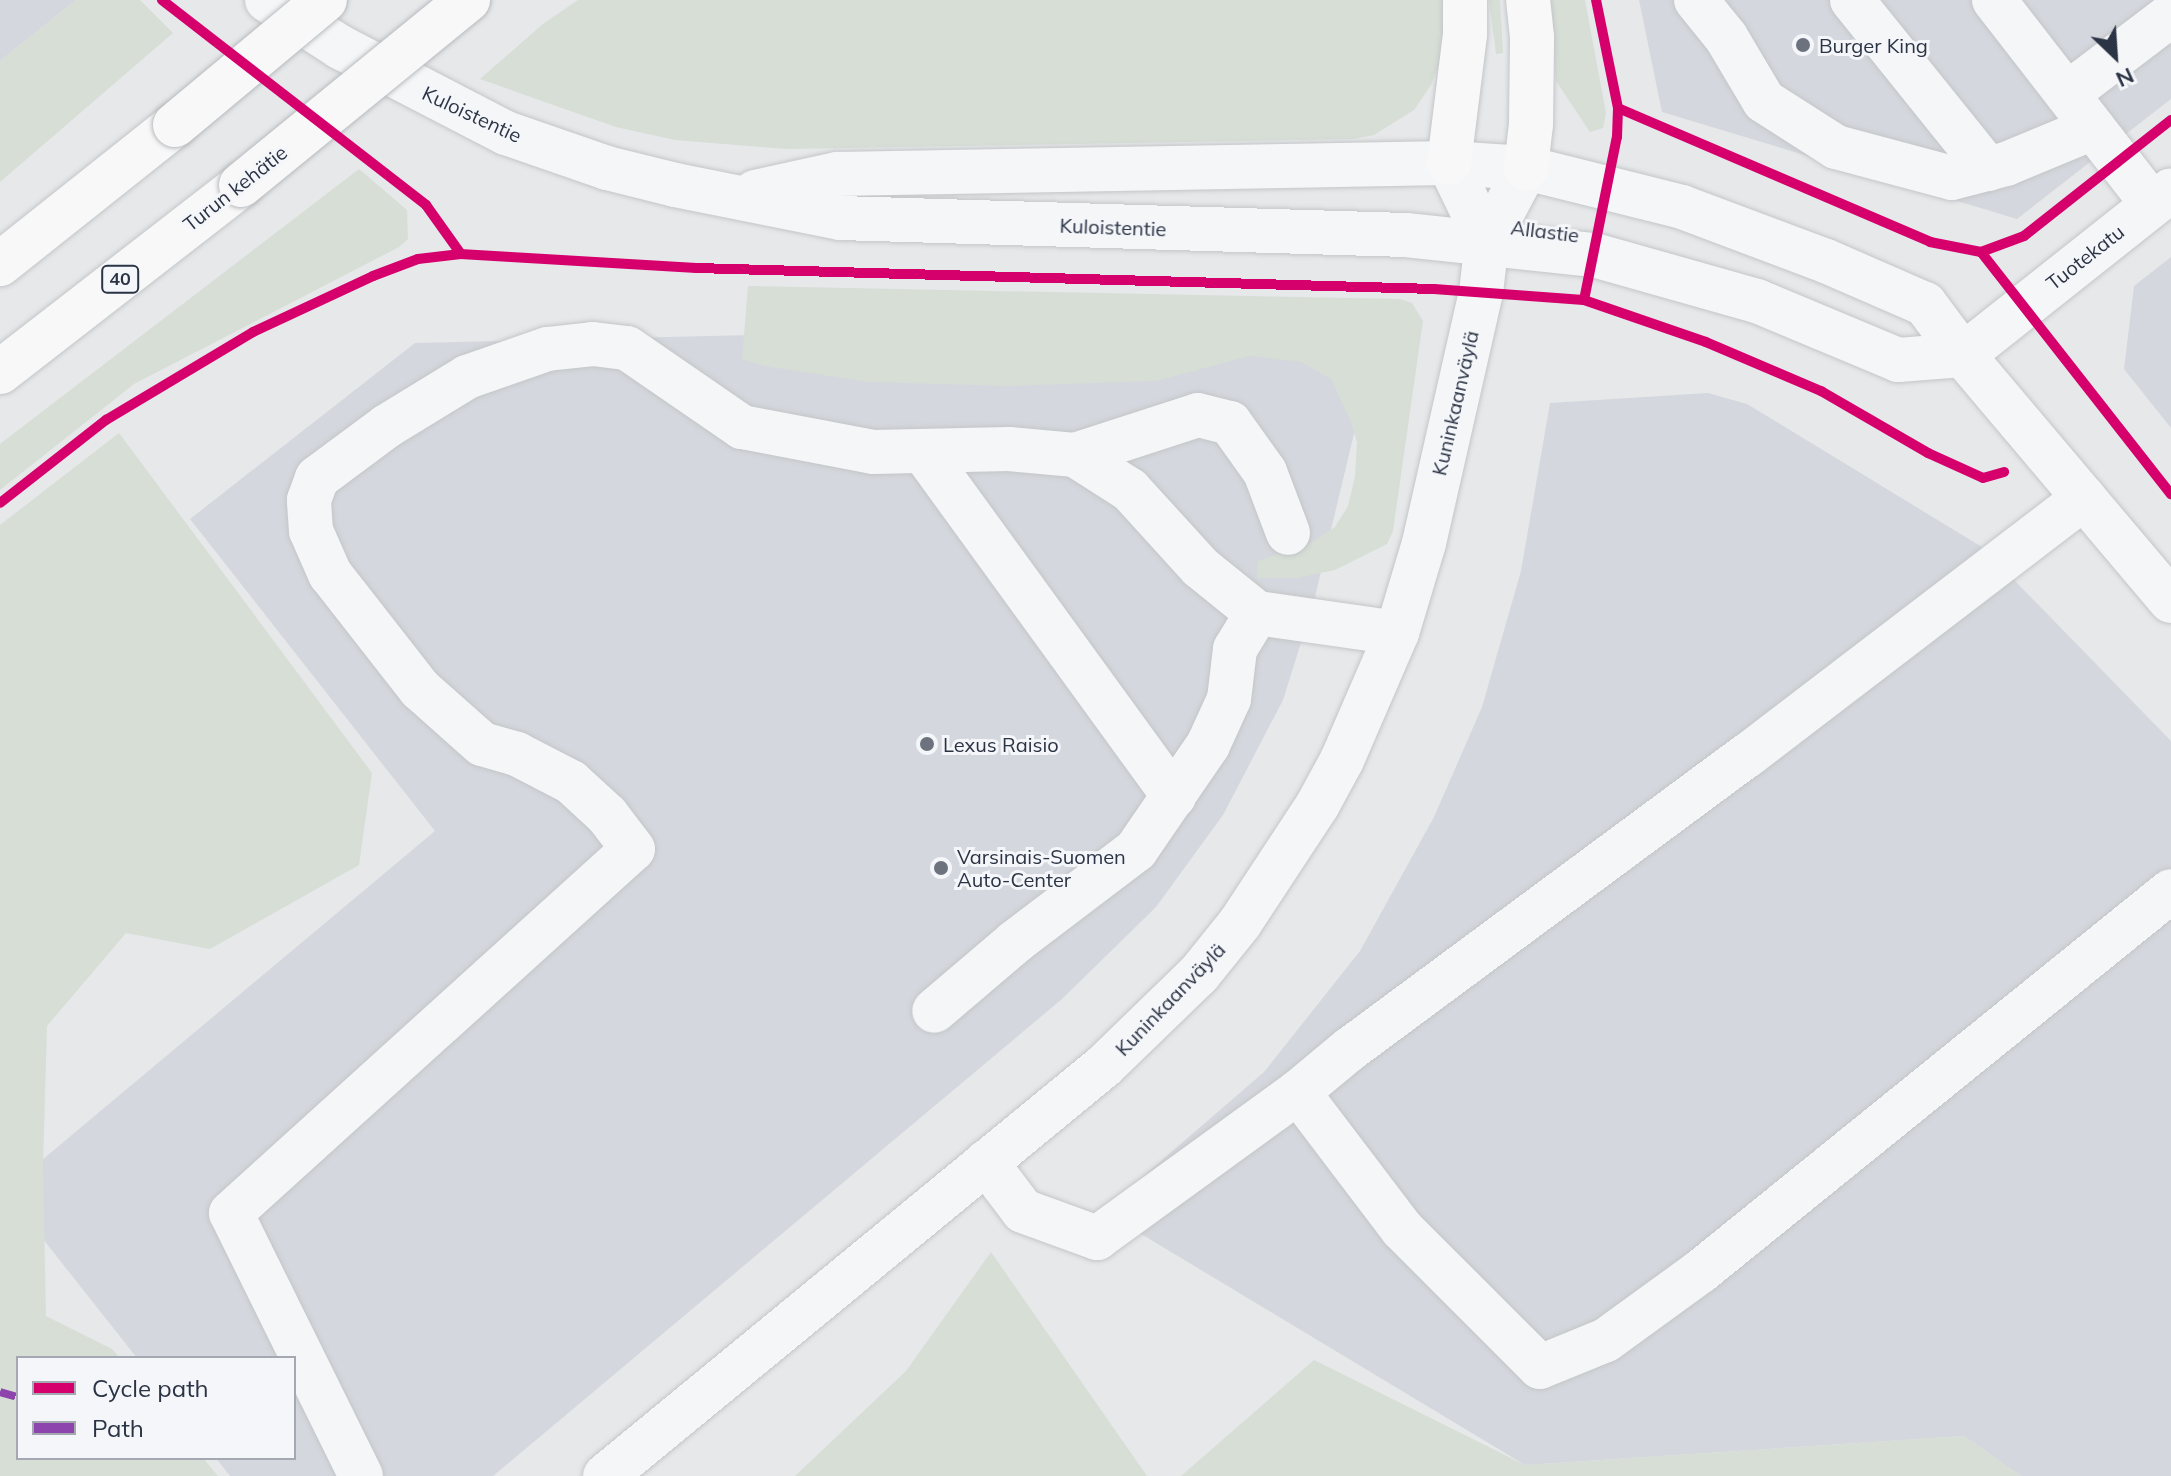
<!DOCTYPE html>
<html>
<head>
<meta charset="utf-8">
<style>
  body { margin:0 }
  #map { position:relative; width:2171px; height:1476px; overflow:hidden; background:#e6e8ea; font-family:Mulish,sans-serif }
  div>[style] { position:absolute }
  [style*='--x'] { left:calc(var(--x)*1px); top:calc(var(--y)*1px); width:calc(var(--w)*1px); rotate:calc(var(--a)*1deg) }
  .built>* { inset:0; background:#d4d7dd }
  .green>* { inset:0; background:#d6ded6 }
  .roads { filter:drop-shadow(0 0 2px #c4c6c8) drop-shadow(0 0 2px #c4c6c8) }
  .minor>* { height:44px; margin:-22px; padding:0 22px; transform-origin:22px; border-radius:22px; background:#f5f6f7 }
  .highway>* { height:44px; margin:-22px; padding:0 22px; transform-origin:22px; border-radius:22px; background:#f8f8f8 }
  .bridges { filter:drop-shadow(0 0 2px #b8bbbf) drop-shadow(0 0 2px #b8bbbf) }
  .highway-bridge>* { height:44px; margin:-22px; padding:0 22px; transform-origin:22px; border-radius:22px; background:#f8f8f8 }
  .quiet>* { height:8px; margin-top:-4px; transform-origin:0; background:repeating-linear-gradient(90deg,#8e44ad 0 16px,transparent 0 24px) }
  .cycleway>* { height:10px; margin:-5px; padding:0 5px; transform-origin:5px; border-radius:5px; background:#d6006c }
  .dots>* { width:22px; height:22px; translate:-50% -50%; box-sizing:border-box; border:4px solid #f4f6f9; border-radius:50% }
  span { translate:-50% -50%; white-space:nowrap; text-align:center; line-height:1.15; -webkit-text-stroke:6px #f4f6f9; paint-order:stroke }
  .shield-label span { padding:2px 6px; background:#f4f6f9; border:2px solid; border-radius:6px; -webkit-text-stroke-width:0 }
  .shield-label { font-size:18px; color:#2b3445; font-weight:700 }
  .poi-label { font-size:20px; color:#2b3445 }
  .left { translate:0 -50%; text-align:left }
  .street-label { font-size:20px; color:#2b3445 }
  .legend { position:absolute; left:16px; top:1356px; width:280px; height:104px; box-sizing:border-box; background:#f4f6f9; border:2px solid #a4a8b1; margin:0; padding:10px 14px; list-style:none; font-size:24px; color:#2b3445 }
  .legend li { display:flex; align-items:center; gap:16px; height:40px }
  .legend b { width:40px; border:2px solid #a4a8b1 }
  .north { position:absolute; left:2075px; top:16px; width:80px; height:80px; -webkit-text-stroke:6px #f4f6f9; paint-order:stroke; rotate:155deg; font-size:22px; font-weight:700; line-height:32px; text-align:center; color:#2b3445 }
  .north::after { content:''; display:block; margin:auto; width:28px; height:36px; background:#2b3445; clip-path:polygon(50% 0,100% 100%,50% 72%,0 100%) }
</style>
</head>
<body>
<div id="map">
  <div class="built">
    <div style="clip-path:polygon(0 0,76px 0,0 61px)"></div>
    <div style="clip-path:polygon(1639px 0,2171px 0,2171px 99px,2017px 219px,1662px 112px)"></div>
    <div style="clip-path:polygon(2171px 257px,2171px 428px,2124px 369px,2134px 286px)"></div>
    <div style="clip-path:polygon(1264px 323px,1368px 375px,1314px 601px,1283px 700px,1223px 815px,1156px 907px,1062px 999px,493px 1476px,230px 1476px,216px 1458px,294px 1458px,294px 1358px,137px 1358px,5px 1191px,435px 831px,190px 519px,415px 343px)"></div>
    <div style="clip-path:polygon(1708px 393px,1747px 404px,1982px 547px,2171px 741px,2171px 1476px,2021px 1476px,1964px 1436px,1525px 1465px,1103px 1211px,1264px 1072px,1360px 951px,1434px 817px,1482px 707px,1521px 571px,1550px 403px)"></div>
  </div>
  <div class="green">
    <div style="clip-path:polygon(76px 0,140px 0,173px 33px,0 182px,0 61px)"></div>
    <div style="clip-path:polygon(578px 0,1446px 0,1440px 62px,1431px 85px,1414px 110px,1374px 135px,1353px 139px,786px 149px,675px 140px,616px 127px,480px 79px,543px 24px)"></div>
    <div style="clip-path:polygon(1489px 0,1500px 0,1503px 53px,1496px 54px)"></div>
    <div style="clip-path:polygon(1549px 0,1585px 0,1606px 113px,1603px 128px,1590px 132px,1556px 81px)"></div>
    <div style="clip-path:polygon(359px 169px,407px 210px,408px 239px,399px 247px,134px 384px,0 490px,0 444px)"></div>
    <div style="clip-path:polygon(748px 286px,1400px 299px,1412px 303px,1423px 321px,1393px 531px,1387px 544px,1335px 570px,1297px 578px,1257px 578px,1258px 561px,1310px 543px,1335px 527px,1348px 506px,1355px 477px,1357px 442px,1350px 420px,1331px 379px,1301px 362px,1250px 356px,1156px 381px,1010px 386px,868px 382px,764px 366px,742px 359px)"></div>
    <div style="clip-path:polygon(119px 433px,372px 773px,359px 865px,210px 949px,126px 933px,47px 1026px,43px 1166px,46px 1316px,112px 1349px,120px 1358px,18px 1358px,18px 1458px,203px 1458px,218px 1476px,0 1476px,0 525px)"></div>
    <div style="clip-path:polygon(991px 1252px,1147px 1476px,795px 1476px,906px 1371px)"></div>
    <div style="clip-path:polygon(1314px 1360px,1525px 1465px,1964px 1436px,2021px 1476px,1181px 1476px)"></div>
  </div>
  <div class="roads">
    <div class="minor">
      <div style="--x:267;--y:0;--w:87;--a:32.8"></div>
      <div style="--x:340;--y:47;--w:187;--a:27.4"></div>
      <div style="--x:506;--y:133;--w:107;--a:19.1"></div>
      <div style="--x:607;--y:168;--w:70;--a:14"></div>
      <div style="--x:675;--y:185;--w:168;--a:11.3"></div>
      <div style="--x:840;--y:218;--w:566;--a:1.72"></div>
      <div style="--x:1406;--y:235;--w:189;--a:6.1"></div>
      <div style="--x:1594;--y:255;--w:169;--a:15.8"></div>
      <div style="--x:1757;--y:301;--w:153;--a:22.7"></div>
      <div style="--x:1898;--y:360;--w:65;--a:-4.4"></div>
      <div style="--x:1696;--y:0;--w:48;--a:51"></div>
      <div style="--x:1726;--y:37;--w:74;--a:59.3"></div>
      <div style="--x:1764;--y:101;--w:85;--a:32.6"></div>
      <div style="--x:1836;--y:147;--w:120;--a:15"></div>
      <div style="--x:1952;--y:178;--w:56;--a:-14.5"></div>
      <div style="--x:2006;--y:164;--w:94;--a:-22.5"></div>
      <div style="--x:1852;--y:0;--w:217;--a:51.2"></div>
      <div style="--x:1994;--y:0;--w:258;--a:52.2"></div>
      <div style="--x:2067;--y:94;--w:131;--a:-37.2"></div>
      <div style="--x:1449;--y:163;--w:88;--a:64.3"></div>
      <div style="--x:755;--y:192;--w:84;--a:-12.4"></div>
      <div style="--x:837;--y:174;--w:612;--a:-1.03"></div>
      <div style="--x:1449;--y:163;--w:77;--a:3.7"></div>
      <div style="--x:1526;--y:168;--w:161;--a:14"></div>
      <div style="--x:1682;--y:207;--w:154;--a:20.6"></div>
      <div style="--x:1826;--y:261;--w:108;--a:23.5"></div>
      <div style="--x:1925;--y:304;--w:64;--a:53.3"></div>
      <div style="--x:1963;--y:355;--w:322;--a:49.8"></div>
      <div style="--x:1963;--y:355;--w:265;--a:-38.4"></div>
      <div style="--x:923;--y:451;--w:427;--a:54"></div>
      <div style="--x:1075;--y:455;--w:129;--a:-18"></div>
      <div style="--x:1198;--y:415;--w:33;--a:14"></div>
      <div style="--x:1230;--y:423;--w:60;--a:54.5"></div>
      <div style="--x:1265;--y:472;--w:65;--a:69.3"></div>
      <div style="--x:2084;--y:498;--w:425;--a:142.6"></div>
      <div style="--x:1746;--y:756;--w:491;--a:143.5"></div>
      <div style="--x:1351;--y:1048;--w:69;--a:140.3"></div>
      <div style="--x:1298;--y:1092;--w:172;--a:52.8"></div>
      <div style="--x:1402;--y:1229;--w:195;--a:45"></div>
      <div style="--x:1540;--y:1367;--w:71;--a:-22.2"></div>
      <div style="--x:1606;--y:1340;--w:117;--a:-36"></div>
      <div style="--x:1701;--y:1271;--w:604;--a:-38.96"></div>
      <div style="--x:1257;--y:613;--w:141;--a:8.1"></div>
      <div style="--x:986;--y:1162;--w:61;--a:52.9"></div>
      <div style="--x:1023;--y:1211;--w:79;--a:20"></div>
      <div style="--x:1097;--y:1238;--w:248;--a:-36"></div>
      <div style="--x:361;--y:1476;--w:293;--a:-116.3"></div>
      <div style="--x:231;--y:1213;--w:542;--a:-42.16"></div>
      <div style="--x:633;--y:849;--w:43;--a:-127.4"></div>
      <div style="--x:607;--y:815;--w:49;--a:-137.5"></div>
      <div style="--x:571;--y:782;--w:61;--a:-152.6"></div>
      <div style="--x:517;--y:754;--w:36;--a:-164"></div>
      <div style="--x:482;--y:744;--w:83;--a:-138.4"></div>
      <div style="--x:420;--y:689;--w:146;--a:-128"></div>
      <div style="--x:330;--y:574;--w:47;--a:-113.8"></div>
      <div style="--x:311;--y:531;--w:31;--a:-94"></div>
      <div style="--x:309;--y:500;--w:23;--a:-70"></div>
      <div style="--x:317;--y:478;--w:87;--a:-36.6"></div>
      <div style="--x:387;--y:426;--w:94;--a:-31.5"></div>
      <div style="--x:467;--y:377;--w:85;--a:-19.3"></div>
      <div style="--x:547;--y:349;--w:46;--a:-6.2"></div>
      <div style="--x:593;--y:344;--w:34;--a:7"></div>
      <div style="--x:627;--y:348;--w:140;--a:34.5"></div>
      <div style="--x:742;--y:427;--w:133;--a:10.8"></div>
      <div style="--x:873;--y:452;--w:136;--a:-1.3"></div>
      <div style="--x:1009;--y:449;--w:66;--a:5.2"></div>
      <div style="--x:1075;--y:455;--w:65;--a:32.5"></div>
      <div style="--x:1130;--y:490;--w:104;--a:47.7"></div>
      <div style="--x:1200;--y:567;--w:73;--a:38.9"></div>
      <div style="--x:1257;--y:613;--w:42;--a:121.4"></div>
      <div style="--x:1235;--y:649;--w:50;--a:96.8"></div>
      <div style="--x:1229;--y:699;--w:51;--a:114.5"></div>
      <div style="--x:1208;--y:745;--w:127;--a:124.4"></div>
      <div style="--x:1136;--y:850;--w:152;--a:142.8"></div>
      <div style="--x:1015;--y:942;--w:106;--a:139.6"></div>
      <div style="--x:605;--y:1476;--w:646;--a:-39.41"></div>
      <div style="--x:1104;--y:1066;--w:132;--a:-44.1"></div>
      <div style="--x:1199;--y:974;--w:65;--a:-51.2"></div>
      <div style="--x:1240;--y:923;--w:140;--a:-56.7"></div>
      <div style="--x:1317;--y:806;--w:52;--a:-61.5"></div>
      <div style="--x:1342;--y:760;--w:138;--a:-66.6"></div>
      <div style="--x:1397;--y:633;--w:94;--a:-73.3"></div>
      <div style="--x:1424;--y:543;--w:257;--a:-77.2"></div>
      <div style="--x:1481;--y:292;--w:50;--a:-83.2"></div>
      <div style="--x:1487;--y:242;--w:84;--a:-62.2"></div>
    </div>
    <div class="highway">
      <div style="--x:1449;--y:163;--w:130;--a:-82.9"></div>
      <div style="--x:1465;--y:34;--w:34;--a:-90"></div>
      <div style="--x:1526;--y:168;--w:44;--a:-83.5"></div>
      <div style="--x:1531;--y:124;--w:87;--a:-89.3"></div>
      <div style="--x:1532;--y:37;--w:37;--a:-96"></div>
      <div style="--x:0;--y:264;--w:223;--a:-38.5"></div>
      <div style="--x:0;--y:372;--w:305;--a:-37.8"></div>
    </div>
  </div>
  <div class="bridges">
    <div class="highway-bridge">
      <div style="--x:175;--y:125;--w:195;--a:-39.8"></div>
      <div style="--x:241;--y:185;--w:293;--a:-39.2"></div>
    </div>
  </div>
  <div class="quiet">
    <div style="--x:0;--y:1392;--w:19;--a:16"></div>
  </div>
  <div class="cycleway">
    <div style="--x:162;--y:0;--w:334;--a:37.8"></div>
    <div style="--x:426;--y:205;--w:60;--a:54.5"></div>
    <div style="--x:1618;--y:108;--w:340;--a:23.2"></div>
    <div style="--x:1930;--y:242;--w:52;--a:11.1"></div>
    <div style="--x:1981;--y:252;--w:46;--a:-20.4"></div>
    <div style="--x:2024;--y:236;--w:187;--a:-38.3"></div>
    <div style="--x:1981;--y:252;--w:308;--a:51.9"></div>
    <div style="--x:1584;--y:300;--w:166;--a:-78.6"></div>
    <div style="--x:1617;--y:137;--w:29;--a:-88"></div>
    <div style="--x:1618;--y:108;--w:110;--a:-101.5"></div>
    <div style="--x:0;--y:503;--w:135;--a:-38.1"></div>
    <div style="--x:106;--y:420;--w:171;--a:-30.9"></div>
    <div style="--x:253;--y:332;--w:132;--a:-25"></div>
    <div style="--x:373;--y:276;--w:48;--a:-20.7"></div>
    <div style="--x:418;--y:259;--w:43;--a:-6.6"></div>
    <div style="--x:461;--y:254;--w:235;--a:3.4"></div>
    <div style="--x:696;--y:268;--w:738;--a:1.63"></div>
    <div style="--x:1434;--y:289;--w:150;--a:4.2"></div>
    <div style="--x:1584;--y:300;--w:129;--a:19"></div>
    <div style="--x:1706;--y:342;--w:125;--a:23.1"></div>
    <div style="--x:1821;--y:391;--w:124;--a:30.1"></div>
    <div style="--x:1928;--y:453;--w:60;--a:24.4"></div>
    <div style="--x:1983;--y:478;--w:22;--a:-16"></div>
  </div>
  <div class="dots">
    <div style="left:1803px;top:45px;background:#6c737f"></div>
    <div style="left:927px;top:744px;background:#6c737f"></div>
    <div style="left:941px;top:868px;background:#6c737f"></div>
  </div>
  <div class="shield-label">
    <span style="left:120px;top:279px">40</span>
  </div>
  <div class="poi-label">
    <span class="left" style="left:1819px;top:45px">Burger King</span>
    <span class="left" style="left:943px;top:744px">Lexus Raisio</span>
    <span class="left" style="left:957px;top:868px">Varsinais-Suomen<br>Auto-Center</span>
  </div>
  <div class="street-label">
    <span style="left:472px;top:114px;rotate:25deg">Kuloistentie</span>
    <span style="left:235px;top:188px;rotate:-38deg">Turun kehätie</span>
    <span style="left:1113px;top:227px;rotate:2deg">Kuloistentie</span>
    <span style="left:1545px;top:231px;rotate:7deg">Allastie</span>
    <span style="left:2085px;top:257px;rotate:-38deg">Tuotekatu</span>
    <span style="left:1455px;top:403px;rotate:-77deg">Kuninkaanväylä</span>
    <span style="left:1170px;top:999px;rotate:-46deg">Kuninkaanväylä</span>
  </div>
  <ul class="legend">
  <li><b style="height:10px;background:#d6006c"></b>Cycle path</li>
  <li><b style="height:10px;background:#8e44ad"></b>Path</li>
  </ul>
  <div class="north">N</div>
</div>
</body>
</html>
